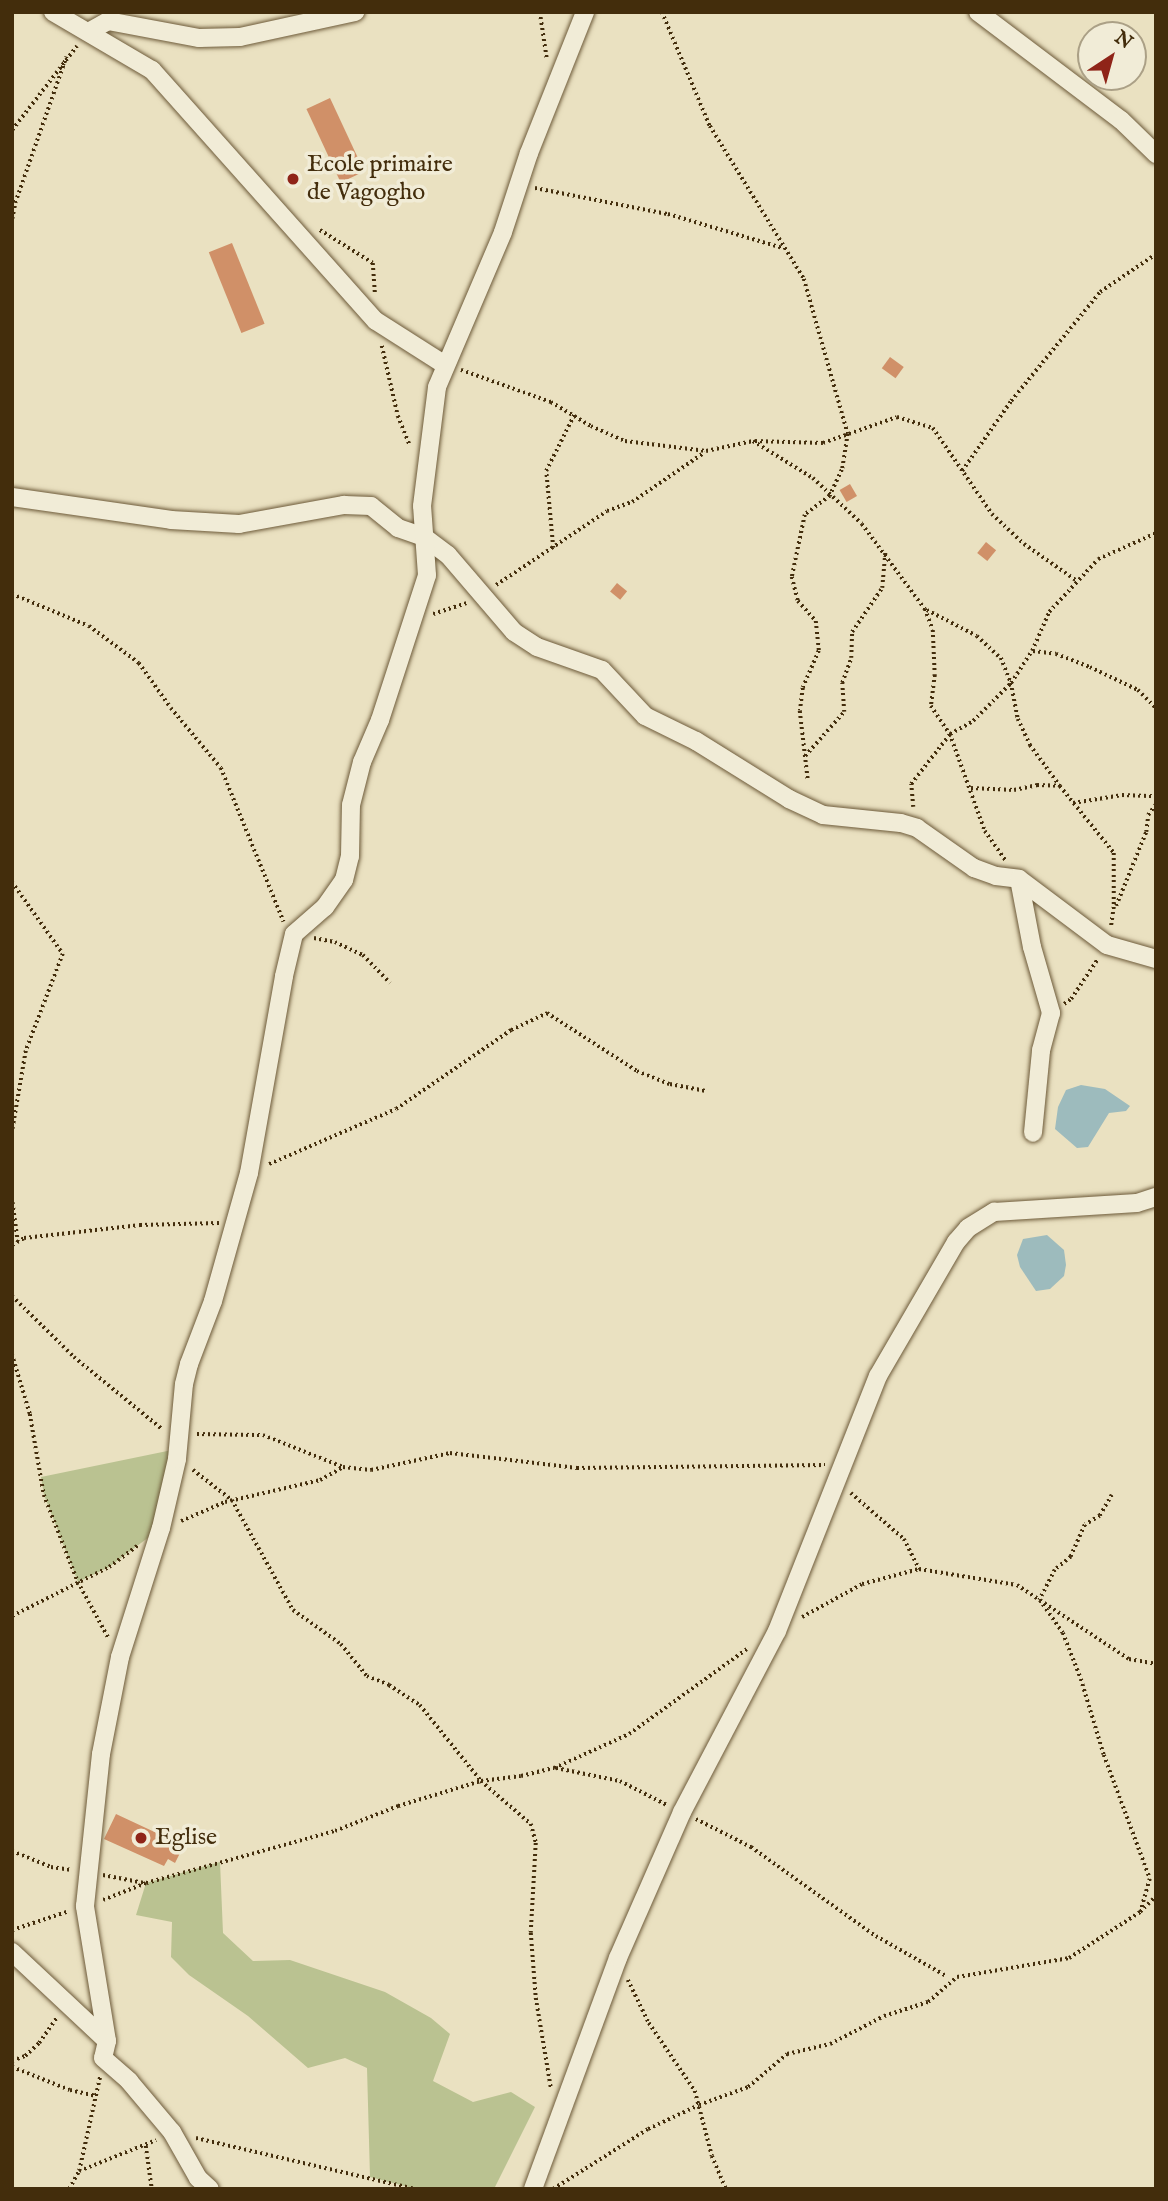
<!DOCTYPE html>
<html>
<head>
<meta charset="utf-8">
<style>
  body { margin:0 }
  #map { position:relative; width:1168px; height:2201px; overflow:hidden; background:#eae1c1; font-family:"IM FELL English",serif }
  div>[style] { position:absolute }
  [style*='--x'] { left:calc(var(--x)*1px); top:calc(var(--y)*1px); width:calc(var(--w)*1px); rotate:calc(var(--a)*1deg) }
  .green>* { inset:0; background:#bac291 }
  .water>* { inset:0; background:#9dbbbd }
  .building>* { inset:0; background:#d09068; transform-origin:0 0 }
  .path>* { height:3.5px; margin-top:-1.75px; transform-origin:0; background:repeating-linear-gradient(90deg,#432d0c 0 2px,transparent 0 5.5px) }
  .roads { filter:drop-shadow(0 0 2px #6d5a39) drop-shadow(0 0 2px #6d5a39) }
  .street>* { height:18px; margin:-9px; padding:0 9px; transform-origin:9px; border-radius:9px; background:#f1ecd7 }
  .dots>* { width:19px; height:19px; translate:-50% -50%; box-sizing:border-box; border:4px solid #f1ecd7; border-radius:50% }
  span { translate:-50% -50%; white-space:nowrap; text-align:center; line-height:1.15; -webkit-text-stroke:7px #f1ecd7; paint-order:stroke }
  .poi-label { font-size:24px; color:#432d0c }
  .left { translate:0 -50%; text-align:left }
  .frame { position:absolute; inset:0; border:14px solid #432d0c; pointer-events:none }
  .north { position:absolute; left:1077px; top:21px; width:70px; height:70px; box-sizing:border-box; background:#f1ecd7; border:2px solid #aba086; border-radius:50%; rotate:36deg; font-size:19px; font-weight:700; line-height:28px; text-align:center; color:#432d0c }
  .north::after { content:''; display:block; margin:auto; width:24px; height:32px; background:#8f2418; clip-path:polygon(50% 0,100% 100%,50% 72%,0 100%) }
</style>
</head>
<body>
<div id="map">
  <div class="green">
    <div style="clip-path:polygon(177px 1449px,161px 1528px,109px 1567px,78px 1582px,44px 1495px,41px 1477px)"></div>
    <div style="clip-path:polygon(220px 1862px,223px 1933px,253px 1961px,290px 1960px,385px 1992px,431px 2018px,450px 2034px,433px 2081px,473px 2102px,511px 2092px,535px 2107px,494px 2189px,416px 2189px,370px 2177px,367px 2068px,345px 2058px,308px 2068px,248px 2016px,189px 1975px,171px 1957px,172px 1922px,136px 1915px,146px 1883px)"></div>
  </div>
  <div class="water">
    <div style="clip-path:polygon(1081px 1085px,1105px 1089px,1130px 1106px,1126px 1111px,1109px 1113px,1088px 1147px,1077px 1148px,1055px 1129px,1058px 1107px,1066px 1090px)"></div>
    <div style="clip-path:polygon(1047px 1235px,1064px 1250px,1066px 1265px,1064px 1276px,1050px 1289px,1036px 1291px,1020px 1267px,1017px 1255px,1023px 1239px)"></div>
  </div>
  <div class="building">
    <div style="left:330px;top:98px;width:81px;height:26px;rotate:65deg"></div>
    <div style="left:232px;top:243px;width:87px;height:25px;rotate:68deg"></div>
    <div style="left:890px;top:357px;width:17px;height:14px;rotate:36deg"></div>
    <div style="left:850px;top:484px;width:14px;height:12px;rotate:60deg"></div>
    <div style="left:986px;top:542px;width:13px;height:14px;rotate:39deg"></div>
    <div style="left:617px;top:583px;width:13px;height:11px;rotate:39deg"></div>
    <div style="clip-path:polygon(116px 1814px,176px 1842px,172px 1850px,180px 1853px,175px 1863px,168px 1859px,164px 1866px,104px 1839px)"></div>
  </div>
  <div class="path">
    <div style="--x:540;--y:12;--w:48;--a:81.5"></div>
    <div style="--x:662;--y:12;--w:124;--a:67.2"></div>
    <div style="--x:710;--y:126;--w:180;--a:58.4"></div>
    <div style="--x:804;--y:279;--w:161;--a:74.2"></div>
    <div style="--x:848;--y:434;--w:36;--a:99"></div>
    <div style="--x:842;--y:470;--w:29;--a:115"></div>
    <div style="--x:830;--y:496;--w:31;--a:143"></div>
    <div style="--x:805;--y:515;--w:63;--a:101.8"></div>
    <div style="--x:792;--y:577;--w:25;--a:76"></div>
    <div style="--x:798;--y:601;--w:27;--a:48"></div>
    <div style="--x:816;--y:621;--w:30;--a:84"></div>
    <div style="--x:819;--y:651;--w:40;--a:113.4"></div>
    <div style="--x:803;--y:688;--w:23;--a:97"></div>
    <div style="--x:800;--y:711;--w:69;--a:83.4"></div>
    <div style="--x:12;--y:130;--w:106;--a:-52.3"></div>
    <div style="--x:535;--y:188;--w:136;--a:11.1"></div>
    <div style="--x:668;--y:214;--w:120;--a:16.5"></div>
    <div style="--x:12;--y:219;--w:16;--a:-79"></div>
    <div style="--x:15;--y:203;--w:155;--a:-70.7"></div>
    <div style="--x:320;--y:230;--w:62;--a:31.9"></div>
    <div style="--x:373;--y:263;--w:31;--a:86"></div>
    <div style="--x:382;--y:346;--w:72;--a:77.1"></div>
    <div style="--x:398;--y:416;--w:32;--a:68"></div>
    <div style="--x:461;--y:370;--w:96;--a:19.6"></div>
    <div style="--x:551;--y:402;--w:47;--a:31"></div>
    <div style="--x:591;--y:426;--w:37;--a:24"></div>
    <div style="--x:625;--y:441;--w:82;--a:7"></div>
    <div style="--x:706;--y:451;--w:48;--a:-12"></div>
    <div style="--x:753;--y:441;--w:70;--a:31.7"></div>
    <div style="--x:813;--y:478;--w:67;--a:43.2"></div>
    <div style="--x:862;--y:524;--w:106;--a:53.5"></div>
    <div style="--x:925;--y:609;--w:22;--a:69"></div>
    <div style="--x:933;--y:630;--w:45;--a:87.5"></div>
    <div style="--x:935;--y:675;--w:31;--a:97"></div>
    <div style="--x:931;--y:706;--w:34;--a:56"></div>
    <div style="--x:950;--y:734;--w:103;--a:70.2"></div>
    <div style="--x:985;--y:831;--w:37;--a:55"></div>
    <div style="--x:755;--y:441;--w:68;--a:1.7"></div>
    <div style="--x:823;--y:443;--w:78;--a:-19.4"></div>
    <div style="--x:897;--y:417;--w:38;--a:17"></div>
    <div style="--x:933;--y:428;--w:104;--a:55.5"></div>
    <div style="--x:992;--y:514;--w:44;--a:43.2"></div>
    <div style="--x:1024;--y:544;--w:65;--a:34.9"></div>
    <div style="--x:962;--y:471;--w:85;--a:-55"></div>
    <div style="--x:1011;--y:401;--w:141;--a:-50.8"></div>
    <div style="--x:1100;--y:292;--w:68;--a:-34.2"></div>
    <div style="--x:553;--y:548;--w:77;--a:-95.2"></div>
    <div style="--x:546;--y:471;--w:63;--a:-63.4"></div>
    <div style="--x:496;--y:585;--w:133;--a:-33.7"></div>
    <div style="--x:607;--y:511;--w:27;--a:-20"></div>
    <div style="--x:632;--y:502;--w:88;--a:-34.4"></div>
    <div style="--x:12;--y:594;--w:83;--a:22.6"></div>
    <div style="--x:89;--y:626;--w:62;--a:36.5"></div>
    <div style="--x:139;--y:663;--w:55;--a:54.6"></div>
    <div style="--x:171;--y:708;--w:78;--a:50.2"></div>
    <div style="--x:221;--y:768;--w:166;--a:67.8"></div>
    <div style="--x:927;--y:610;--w:56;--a:27.5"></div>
    <div style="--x:977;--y:636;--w:33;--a:43"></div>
    <div style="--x:1001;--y:658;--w:27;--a:68"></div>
    <div style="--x:1011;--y:683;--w:37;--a:79"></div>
    <div style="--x:1018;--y:719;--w:29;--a:65"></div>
    <div style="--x:1030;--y:745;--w:51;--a:53.8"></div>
    <div style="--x:433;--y:614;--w:35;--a:-18"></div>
    <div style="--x:1033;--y:651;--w:23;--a:7"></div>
    <div style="--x:1056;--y:654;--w:36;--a:21"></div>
    <div style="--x:1090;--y:667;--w:53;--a:25.6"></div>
    <div style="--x:1138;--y:690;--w:25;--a:45"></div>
    <div style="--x:805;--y:756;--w:59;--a:-48.4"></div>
    <div style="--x:844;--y:712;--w:29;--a:-94"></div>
    <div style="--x:842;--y:683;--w:27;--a:-70"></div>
    <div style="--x:851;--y:658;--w:26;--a:-88"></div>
    <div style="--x:852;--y:632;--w:53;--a:-55.7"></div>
    <div style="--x:882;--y:588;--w:35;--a:-85"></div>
    <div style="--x:971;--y:788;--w:43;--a:2.7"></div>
    <div style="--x:1014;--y:790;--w:24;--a:-12"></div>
    <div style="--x:1037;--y:785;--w:23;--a:2"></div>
    <div style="--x:1060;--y:786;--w:86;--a:51.1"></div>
    <div style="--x:1114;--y:853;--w:54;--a:90"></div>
    <div style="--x:1114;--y:907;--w:21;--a:98"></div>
    <div style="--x:1073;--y:803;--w:50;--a:-9.3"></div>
    <div style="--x:1122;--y:795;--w:34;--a:2"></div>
    <div style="--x:913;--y:807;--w:23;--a:-95"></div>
    <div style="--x:911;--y:784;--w:63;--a:-52"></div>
    <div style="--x:950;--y:734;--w:26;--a:-29"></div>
    <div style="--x:973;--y:721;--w:54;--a:-45"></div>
    <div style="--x:1011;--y:683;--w:38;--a:-57"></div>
    <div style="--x:1032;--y:651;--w:43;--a:-66.4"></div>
    <div style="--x:1049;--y:612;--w:72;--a:-47.2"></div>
    <div style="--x:1098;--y:559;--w:64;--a:-24.1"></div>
    <div style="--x:12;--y:882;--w:88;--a:54.7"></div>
    <div style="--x:63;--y:954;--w:104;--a:110.9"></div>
    <div style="--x:26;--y:1051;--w:83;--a:99.7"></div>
    <div style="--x:1116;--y:906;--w:80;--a:-67.9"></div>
    <div style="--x:1146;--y:832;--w:17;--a:-83"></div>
    <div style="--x:1148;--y:815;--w:14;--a:-54"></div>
    <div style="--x:314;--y:938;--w:21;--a:11"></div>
    <div style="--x:335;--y:942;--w:31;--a:25"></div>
    <div style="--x:363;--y:955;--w:39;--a:46"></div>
    <div style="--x:1064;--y:1004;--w:9;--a:-36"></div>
    <div style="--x:1071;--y:999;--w:47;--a:-56.3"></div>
    <div style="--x:269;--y:1164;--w:138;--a:-23.4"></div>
    <div style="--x:396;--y:1109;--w:140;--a:-34.5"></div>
    <div style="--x:511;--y:1030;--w:40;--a:-25"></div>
    <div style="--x:547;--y:1013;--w:107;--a:32.8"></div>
    <div style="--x:637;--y:1071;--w:35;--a:22"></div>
    <div style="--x:670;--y:1084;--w:38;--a:11"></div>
    <div style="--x:12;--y:1197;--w:45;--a:82.4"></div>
    <div style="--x:12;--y:1245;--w:14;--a:-30"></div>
    <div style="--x:24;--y:1238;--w:117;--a:-6.4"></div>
    <div style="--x:140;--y:1225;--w:79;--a:-1.5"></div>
    <div style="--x:12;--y:1296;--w:87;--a:44.5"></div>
    <div style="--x:74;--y:1357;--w:114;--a:39.3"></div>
    <div style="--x:12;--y:1354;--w:63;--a:73.3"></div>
    <div style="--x:30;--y:1414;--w:82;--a:80.2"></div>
    <div style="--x:44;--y:1495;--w:93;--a:68.7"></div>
    <div style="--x:78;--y:1582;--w:63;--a:61.4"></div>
    <div style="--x:197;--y:1434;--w:66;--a:0.9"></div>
    <div style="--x:263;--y:1435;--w:86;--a:21.8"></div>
    <div style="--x:193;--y:1470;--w:49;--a:37.6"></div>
    <div style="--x:232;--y:1500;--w:126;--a:61"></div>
    <div style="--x:293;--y:1610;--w:59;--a:35.3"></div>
    <div style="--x:341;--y:1644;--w:41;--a:50.9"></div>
    <div style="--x:367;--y:1676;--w:24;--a:22"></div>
    <div style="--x:389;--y:1685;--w:37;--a:33"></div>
    <div style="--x:420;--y:1705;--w:97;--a:51.2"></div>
    <div style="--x:481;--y:1781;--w:66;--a:40.7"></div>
    <div style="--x:531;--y:1824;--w:20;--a:75"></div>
    <div style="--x:536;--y:1843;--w:90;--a:93.2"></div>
    <div style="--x:531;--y:1933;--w:65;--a:85.6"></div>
    <div style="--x:536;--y:1998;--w:91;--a:80.5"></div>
    <div style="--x:851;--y:1493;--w:70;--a:41"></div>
    <div style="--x:904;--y:1539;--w:34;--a:63"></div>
    <div style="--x:919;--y:1569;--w:99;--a:9.3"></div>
    <div style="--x:1017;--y:1585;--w:134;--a:33.5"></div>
    <div style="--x:1129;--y:1659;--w:27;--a:10"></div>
    <div style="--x:1112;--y:1495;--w:24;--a:120"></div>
    <div style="--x:1100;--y:1516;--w:17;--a:149"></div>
    <div style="--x:1085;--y:1525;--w:35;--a:114"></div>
    <div style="--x:1071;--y:1557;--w:21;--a:141"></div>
    <div style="--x:1055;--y:1570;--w:34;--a:117"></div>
    <div style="--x:1040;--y:1600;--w:40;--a:55.1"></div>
    <div style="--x:1063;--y:1633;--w:49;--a:68.6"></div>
    <div style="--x:1081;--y:1679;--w:79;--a:73.2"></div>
    <div style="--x:1104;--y:1755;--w:132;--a:69.6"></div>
    <div style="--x:1150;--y:1879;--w:32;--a:106"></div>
    <div style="--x:181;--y:1521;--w:48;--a:-23.4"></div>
    <div style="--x:225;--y:1502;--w:98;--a:-13"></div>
    <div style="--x:320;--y:1480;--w:26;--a:-29"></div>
    <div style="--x:343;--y:1467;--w:28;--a:6"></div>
    <div style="--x:371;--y:1470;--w:81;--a:-12.1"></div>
    <div style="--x:450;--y:1453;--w:128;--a:6.7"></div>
    <div style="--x:577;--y:1468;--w:248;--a:-0.7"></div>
    <div style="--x:12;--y:1616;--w:109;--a:-26.8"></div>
    <div style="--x:109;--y:1567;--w:36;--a:-37"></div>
    <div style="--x:802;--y:1617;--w:68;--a:-28.8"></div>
    <div style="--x:862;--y:1584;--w:59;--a:-14.7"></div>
    <div style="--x:556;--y:1768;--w:65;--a:11.5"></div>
    <div style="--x:620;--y:1781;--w:53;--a:27.1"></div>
    <div style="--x:696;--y:1819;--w:62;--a:27"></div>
    <div style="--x:751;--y:1847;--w:153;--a:35.5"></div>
    <div style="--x:876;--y:1936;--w:81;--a:29.7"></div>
    <div style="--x:12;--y:1851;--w:42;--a:22.3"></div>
    <div style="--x:51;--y:1867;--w:21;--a:8"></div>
    <div style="--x:103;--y:1875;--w:42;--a:11"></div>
    <div style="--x:103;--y:1900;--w:46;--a:-21.6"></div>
    <div style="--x:146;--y:1883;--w:196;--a:-15.4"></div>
    <div style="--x:335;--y:1831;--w:68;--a:-21.6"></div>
    <div style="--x:398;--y:1806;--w:87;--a:-16.8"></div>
    <div style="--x:481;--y:1781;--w:40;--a:-7.1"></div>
    <div style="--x:521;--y:1776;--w:34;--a:-14"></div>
    <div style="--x:554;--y:1768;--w:82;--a:-24.4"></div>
    <div style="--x:629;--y:1734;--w:145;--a:-35.8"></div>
    <div style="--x:12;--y:1930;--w:60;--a:-18.4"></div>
    <div style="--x:628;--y:1980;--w:48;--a:64"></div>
    <div style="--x:649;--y:2023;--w:82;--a:55.9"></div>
    <div style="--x:695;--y:2091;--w:67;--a:75.3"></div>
    <div style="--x:712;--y:2156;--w:36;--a:67"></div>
    <div style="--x:12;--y:2061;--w:14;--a:-21"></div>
    <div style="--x:25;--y:2056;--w:19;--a:-43"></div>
    <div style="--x:39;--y:2043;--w:32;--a:-55"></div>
    <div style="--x:12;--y:2067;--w:62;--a:21.6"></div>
    <div style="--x:70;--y:2090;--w:27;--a:13"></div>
    <div style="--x:196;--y:2138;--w:226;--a:13.1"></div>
    <div style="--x:146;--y:2146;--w:43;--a:82.1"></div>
    <div style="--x:79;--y:2171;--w:83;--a:-21.9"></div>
    <div style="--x:69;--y:2189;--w:21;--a:-61"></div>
    <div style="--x:79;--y:2171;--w:97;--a:-77.5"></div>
    <div style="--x:553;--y:2189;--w:112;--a:-32.3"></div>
    <div style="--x:648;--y:2129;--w:56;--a:-25.2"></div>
    <div style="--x:699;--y:2105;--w:52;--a:-20.2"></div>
    <div style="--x:748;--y:2087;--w:51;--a:-40.2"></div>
    <div style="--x:787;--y:2054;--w:44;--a:-13.1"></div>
    <div style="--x:830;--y:2044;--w:61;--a:-27.4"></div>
    <div style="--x:884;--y:2016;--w:46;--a:-17.7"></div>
    <div style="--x:928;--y:2002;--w:38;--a:-41"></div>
    <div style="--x:957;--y:1977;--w:114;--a:-9.6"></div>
    <div style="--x:1069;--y:1958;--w:85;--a:-32.9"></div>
    <div style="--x:1140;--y:1912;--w:23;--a:-45"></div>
  </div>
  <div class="roads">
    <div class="street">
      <div style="--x:53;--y:12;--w:115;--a:30.4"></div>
      <div style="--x:152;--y:70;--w:336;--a:48.3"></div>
      <div style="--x:376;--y:321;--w:82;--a:32.5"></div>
      <div style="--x:978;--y:12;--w:179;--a:37.1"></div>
      <div style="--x:1121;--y:120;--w:49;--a:44.2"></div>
      <div style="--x:90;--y:31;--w:21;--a:-29"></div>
      <div style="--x:108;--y:21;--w:93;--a:10.6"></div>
      <div style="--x:199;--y:38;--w:41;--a:-1.4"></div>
      <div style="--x:240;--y:37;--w:118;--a:-12.3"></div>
      <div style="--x:12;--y:497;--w:161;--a:8.2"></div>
      <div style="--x:171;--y:520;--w:68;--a:3.4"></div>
      <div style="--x:239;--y:524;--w:107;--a:-10.3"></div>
      <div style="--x:344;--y:505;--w:27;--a:2"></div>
      <div style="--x:371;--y:506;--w:35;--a:39"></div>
      <div style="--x:398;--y:528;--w:28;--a:19"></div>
      <div style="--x:424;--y:537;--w:30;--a:37"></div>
      <div style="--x:448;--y:555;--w:101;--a:49.4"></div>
      <div style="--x:514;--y:632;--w:27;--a:33"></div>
      <div style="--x:537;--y:647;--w:69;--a:19.5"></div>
      <div style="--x:602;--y:670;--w:63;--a:46.9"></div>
      <div style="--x:645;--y:716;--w:57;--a:26.1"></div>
      <div style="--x:696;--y:741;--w:110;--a:31.9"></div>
      <div style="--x:789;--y:799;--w:38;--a:25"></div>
      <div style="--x:823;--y:815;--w:78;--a:5.9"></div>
      <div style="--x:901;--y:823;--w:17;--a:17"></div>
      <div style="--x:917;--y:828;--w:70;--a:35.1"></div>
      <div style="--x:974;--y:868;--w:23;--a:20"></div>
      <div style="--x:996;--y:876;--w:23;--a:7"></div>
      <div style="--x:1019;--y:879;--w:110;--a:36.9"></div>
      <div style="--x:1107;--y:945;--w:51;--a:15.9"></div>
      <div style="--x:1019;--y:879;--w:69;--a:79.2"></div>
      <div style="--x:1032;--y:947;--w:69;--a:73.9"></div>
      <div style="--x:1051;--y:1013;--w:39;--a:105"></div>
      <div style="--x:1041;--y:1051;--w:82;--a:95.6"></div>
      <div style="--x:12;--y:1952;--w:130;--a:43.1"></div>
      <div style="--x:107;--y:2041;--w:17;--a:103"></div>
      <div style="--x:103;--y:2058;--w:35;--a:41"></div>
      <div style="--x:129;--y:2081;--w:67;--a:49.9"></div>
      <div style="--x:172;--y:2132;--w:53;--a:60.5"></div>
      <div style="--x:198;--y:2178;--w:16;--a:43"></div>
      <div style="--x:107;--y:2041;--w:137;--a:-99.3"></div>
      <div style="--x:85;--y:1906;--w:153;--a:-84"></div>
      <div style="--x:101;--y:1754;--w:99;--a:-78.9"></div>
      <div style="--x:120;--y:1657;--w:135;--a:-72.4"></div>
      <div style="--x:161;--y:1528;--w:71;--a:-76.9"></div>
      <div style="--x:177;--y:1459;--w:75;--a:-84.7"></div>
      <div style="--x:184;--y:1384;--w:21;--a:-76"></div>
      <div style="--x:189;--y:1364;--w:67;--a:-69.1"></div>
      <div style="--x:213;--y:1301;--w:133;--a:-74.3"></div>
      <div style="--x:249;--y:1173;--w:200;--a:-79.9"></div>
      <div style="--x:284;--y:976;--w:43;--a:-76.6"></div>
      <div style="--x:294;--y:934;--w:41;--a:-41.1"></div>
      <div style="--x:325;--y:907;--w:33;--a:-55"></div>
      <div style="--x:344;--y:880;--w:25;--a:-76"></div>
      <div style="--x:350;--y:856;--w:51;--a:-88.9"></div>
      <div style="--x:351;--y:805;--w:44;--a:-75.7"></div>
      <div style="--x:362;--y:762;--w:46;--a:-66.8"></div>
      <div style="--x:380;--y:720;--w:152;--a:-72"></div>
      <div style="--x:427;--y:575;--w:69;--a:-94.1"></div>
      <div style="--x:422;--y:506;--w:120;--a:-82.8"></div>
      <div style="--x:437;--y:387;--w:168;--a:-66.9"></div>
      <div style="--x:503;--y:232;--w:83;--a:-71.8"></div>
      <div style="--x:529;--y:153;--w:152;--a:-68.3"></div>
      <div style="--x:533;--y:2189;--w:246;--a:-69.8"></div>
      <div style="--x:618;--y:1958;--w:159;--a:-66.3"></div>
      <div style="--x:682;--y:1812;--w:204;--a:-62.3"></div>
      <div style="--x:777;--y:1631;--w:274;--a:-68.4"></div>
      <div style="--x:878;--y:1376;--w:155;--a:-59.8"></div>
      <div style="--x:956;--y:1242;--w:18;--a:-49"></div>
      <div style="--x:968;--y:1228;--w:31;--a:-32"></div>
      <div style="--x:994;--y:1212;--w:143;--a:-3.6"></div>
      <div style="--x:1137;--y:1203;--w:20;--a:-18"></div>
    </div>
  </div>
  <div class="dots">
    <div style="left:293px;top:179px;background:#8f2418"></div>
    <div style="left:141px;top:1838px;background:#8f2418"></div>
  </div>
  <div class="poi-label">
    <span class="left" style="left:307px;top:179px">Ecole primaire<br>de Vagogho</span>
    <span class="left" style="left:155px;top:1838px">Eglise</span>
  </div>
  <div class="frame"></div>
  <div class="north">N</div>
</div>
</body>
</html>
